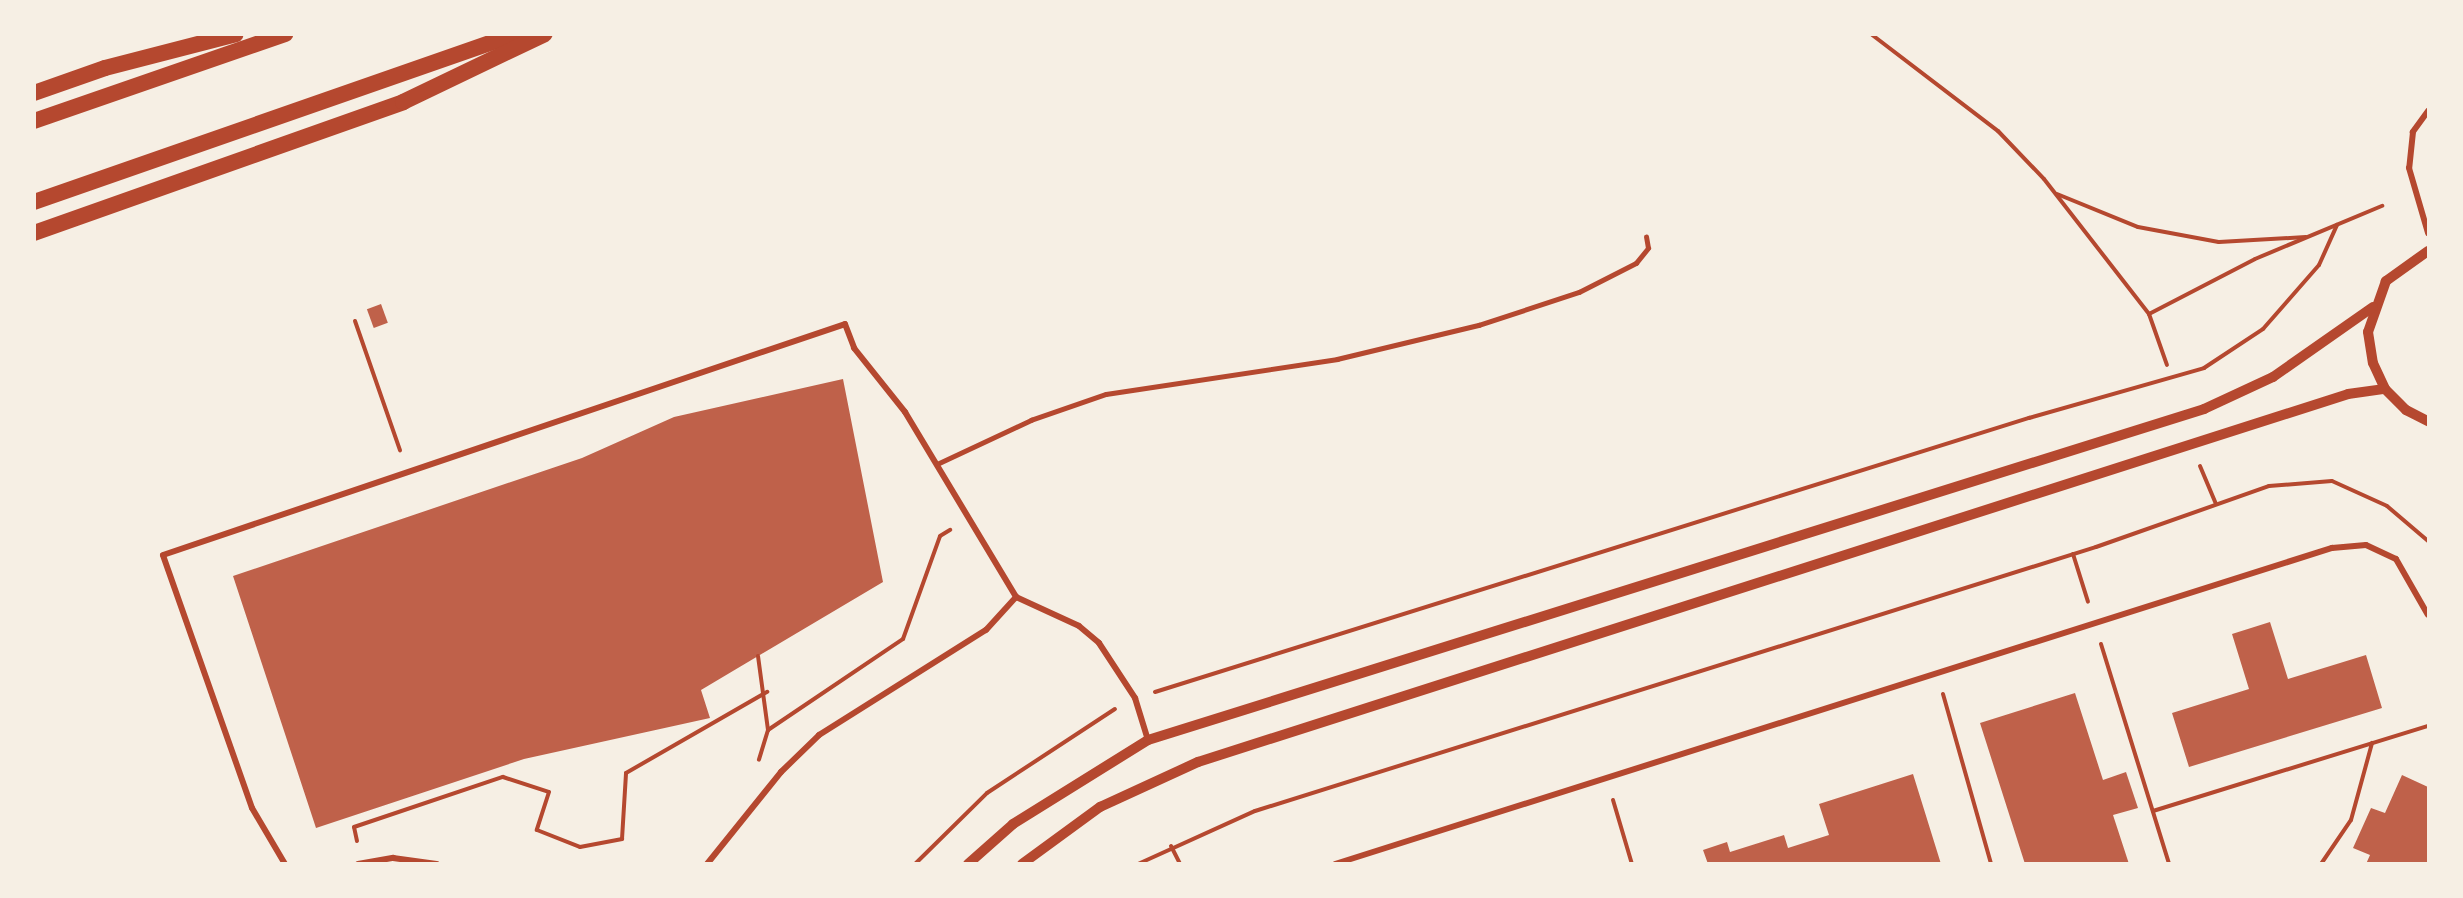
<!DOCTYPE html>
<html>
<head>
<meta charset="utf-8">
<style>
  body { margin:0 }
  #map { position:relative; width:2463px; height:898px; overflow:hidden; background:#f6efe4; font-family:"IBM Plex Sans",sans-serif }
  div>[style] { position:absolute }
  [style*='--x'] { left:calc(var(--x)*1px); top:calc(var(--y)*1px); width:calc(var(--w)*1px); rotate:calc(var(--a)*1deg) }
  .building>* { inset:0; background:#bf614a; transform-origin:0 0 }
  .path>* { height:4px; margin:-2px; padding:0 2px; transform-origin:2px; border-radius:2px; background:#b5482f }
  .service>* { height:4.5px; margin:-2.25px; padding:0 2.25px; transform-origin:2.25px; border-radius:2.25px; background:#b5482f }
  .minor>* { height:6px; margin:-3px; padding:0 3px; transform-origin:3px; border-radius:3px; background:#b5482f }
  .tertiary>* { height:10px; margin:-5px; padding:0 5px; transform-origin:5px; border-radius:5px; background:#b5482f }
  .trunk>* { height:16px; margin:-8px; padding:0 8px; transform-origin:8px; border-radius:8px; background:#b5482f }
  span { translate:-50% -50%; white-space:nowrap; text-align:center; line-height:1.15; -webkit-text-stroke:6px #f6efe4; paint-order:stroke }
  .frame { position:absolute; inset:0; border:36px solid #f6efe4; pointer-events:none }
</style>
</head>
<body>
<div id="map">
  <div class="building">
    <div style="left:381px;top:304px;width:20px;height:15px;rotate:70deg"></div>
    <div style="clip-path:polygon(843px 379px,883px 582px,701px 690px,710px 718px,524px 759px,316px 828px,233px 576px,582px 458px,674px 417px)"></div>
    <div style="clip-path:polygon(2270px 622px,2288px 679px,2366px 655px,2382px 708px,2189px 767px,2172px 713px,2249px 689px,2232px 634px)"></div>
    <div style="clip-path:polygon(2075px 693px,2103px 780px,2126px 772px,2138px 808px,2113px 815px,2129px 864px,2025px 864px,1980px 723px)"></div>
    <div style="clip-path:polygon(1913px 774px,1941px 864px,1708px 864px,1703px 850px,1727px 842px,1730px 852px,1784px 835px,1788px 848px,1829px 835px,1819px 804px)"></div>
    <div style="clip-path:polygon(2402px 775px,2428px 787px,2428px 864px,2366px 864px,2370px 855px,2353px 848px,2371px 808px,2385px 813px)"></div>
  </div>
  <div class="path">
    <div style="--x:1871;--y:34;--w:160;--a:37.4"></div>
    <div style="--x:1998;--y:131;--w:66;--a:46.2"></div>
    <div style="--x:2044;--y:179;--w:171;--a:52.1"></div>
    <div style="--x:2149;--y:314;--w:54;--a:70.6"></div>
    <div style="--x:2057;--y:194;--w:87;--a:22.2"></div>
    <div style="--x:2138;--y:227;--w:82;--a:10.5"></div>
    <div style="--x:2219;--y:242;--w:87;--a:-3.3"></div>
    <div style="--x:2149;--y:314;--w:119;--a:-27.4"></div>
    <div style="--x:2255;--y:259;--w:138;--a:-22.7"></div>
    <div style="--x:355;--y:321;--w:137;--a:70.8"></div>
    <div style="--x:2200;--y:466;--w:41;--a:67.2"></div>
    <div style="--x:2073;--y:554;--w:50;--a:72.6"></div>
    <div style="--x:2101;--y:644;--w:230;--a:72.8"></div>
    <div style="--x:758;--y:656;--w:75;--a:82.3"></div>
    <div style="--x:768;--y:730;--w:31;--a:107"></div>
    <div style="--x:1155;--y:692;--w:916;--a:-17.41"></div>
    <div style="--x:2029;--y:418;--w:182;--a:-15.9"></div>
    <div style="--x:2204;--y:368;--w:71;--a:-33.5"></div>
    <div style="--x:2263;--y:329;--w:85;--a:-48.8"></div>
    <div style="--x:2319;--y:265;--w:44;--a:-65.8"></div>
    <div style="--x:1943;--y:694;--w:177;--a:74.2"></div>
    <div style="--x:768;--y:730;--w:163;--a:-34"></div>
    <div style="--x:903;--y:639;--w:109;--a:-70.2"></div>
    <div style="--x:940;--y:536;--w:12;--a:-31"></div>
    <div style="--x:1613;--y:800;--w:67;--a:73.5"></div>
    <div style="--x:2153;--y:811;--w:288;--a:-17.2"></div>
    <div style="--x:357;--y:841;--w:14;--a:-102"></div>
    <div style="--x:354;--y:827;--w:157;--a:-18.6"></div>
    <div style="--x:503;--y:777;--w:48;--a:18.1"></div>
    <div style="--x:549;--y:792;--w:40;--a:108"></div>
    <div style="--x:537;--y:830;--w:46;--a:21.6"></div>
    <div style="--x:580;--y:847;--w:43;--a:-10.8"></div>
    <div style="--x:622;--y:839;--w:66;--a:-86.5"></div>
    <div style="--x:626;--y:773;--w:163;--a:-29.9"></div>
    <div style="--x:1171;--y:846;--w:20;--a:63"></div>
    <div style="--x:915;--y:864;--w:101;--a:-44.6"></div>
    <div style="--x:987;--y:793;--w:153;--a:-33.3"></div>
    <div style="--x:1138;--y:864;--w:128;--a:-24.4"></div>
    <div style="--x:1255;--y:811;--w:881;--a:-17.43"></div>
    <div style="--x:2096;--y:547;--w:183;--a:-19.4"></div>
    <div style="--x:2269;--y:486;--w:63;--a:-4.5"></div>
    <div style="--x:2332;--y:481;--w:60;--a:24.4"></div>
    <div style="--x:2387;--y:506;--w:54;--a:40.5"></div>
    <div style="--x:2321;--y:864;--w:53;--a:-55.7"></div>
    <div style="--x:2351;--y:820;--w:80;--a:-74.7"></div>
  </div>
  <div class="service">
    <div style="--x:937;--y:464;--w:104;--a:-25.1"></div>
    <div style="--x:1031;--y:420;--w:79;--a:-19.1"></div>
    <div style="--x:1106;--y:394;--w:234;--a:-8.6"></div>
    <div style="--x:1337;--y:359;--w:146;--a:-13.5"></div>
    <div style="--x:1479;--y:325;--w:105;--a:-18.3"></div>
    <div style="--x:1579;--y:292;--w:64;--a:-27"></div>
    <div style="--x:1636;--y:263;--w:19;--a:-51"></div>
    <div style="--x:1648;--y:248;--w:11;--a:-100"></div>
  </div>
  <div class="minor">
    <div style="--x:2428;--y:111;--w:26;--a:126"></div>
    <div style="--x:2413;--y:132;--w:36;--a:96"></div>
    <div style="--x:2409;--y:168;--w:68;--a:73.7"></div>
    <div style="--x:285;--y:864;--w:65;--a:-120.5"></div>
    <div style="--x:252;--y:808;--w:268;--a:-109.4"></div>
    <div style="--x:163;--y:555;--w:720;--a:-18.71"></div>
    <div style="--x:845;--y:324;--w:26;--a:69"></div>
    <div style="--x:854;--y:348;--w:82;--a:51.4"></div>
    <div style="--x:905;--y:412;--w:216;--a:59"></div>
    <div style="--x:1016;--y:597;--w:69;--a:24.7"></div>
    <div style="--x:1079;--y:626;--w:26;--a:40"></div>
    <div style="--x:1099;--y:643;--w:66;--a:56.8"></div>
    <div style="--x:1135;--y:698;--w:44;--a:72.8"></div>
    <div style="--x:358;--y:864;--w:36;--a:-10"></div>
    <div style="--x:393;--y:858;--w:44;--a:7.8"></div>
    <div style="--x:707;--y:864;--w:118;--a:-51.2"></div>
    <div style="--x:781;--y:772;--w:53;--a:-44.2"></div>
    <div style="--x:819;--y:735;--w:197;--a:-32.2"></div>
    <div style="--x:986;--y:630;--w:45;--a:-47.7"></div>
    <div style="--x:1335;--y:864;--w:1046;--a:-17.59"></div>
    <div style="--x:2332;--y:548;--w:34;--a:-5"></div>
    <div style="--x:2366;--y:545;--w:33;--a:25"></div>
    <div style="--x:2396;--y:559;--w:64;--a:60.3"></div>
  </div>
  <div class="tertiary">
    <div style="--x:2428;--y:251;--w:52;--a:144.5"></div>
    <div style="--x:2386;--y:281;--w:54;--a:109.4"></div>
    <div style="--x:2368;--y:332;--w:31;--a:81"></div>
    <div style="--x:2373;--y:363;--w:29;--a:65"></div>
    <div style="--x:2385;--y:389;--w:30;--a:45"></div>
    <div style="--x:2406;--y:410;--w:25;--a:27"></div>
    <div style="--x:968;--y:864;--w:60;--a:-41.6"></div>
    <div style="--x:1013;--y:824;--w:159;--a:-31.9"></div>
    <div style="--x:1148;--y:740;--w:1107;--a:-17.4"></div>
    <div style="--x:2204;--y:409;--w:76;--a:-24.9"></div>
    <div style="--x:2273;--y:377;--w:122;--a:-35"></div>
    <div style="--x:1022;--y:864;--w:97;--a:-36.2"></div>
    <div style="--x:1100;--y:807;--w:108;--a:-24.7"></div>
    <div style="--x:1198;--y:762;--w:1207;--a:-17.74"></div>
    <div style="--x:2348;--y:394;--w:37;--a:-8"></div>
  </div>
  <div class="trunk">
    <div style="--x:34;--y:93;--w:75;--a:-19.4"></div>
    <div style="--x:105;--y:68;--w:135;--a:-14.5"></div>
    <div style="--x:34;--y:121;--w:266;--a:-19.1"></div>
    <div style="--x:34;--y:202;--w:510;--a:-19.22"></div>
    <div style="--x:34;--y:233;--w:392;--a:-19.5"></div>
    <div style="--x:403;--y:102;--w:157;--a:-25.6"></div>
  </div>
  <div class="frame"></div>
</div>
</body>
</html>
